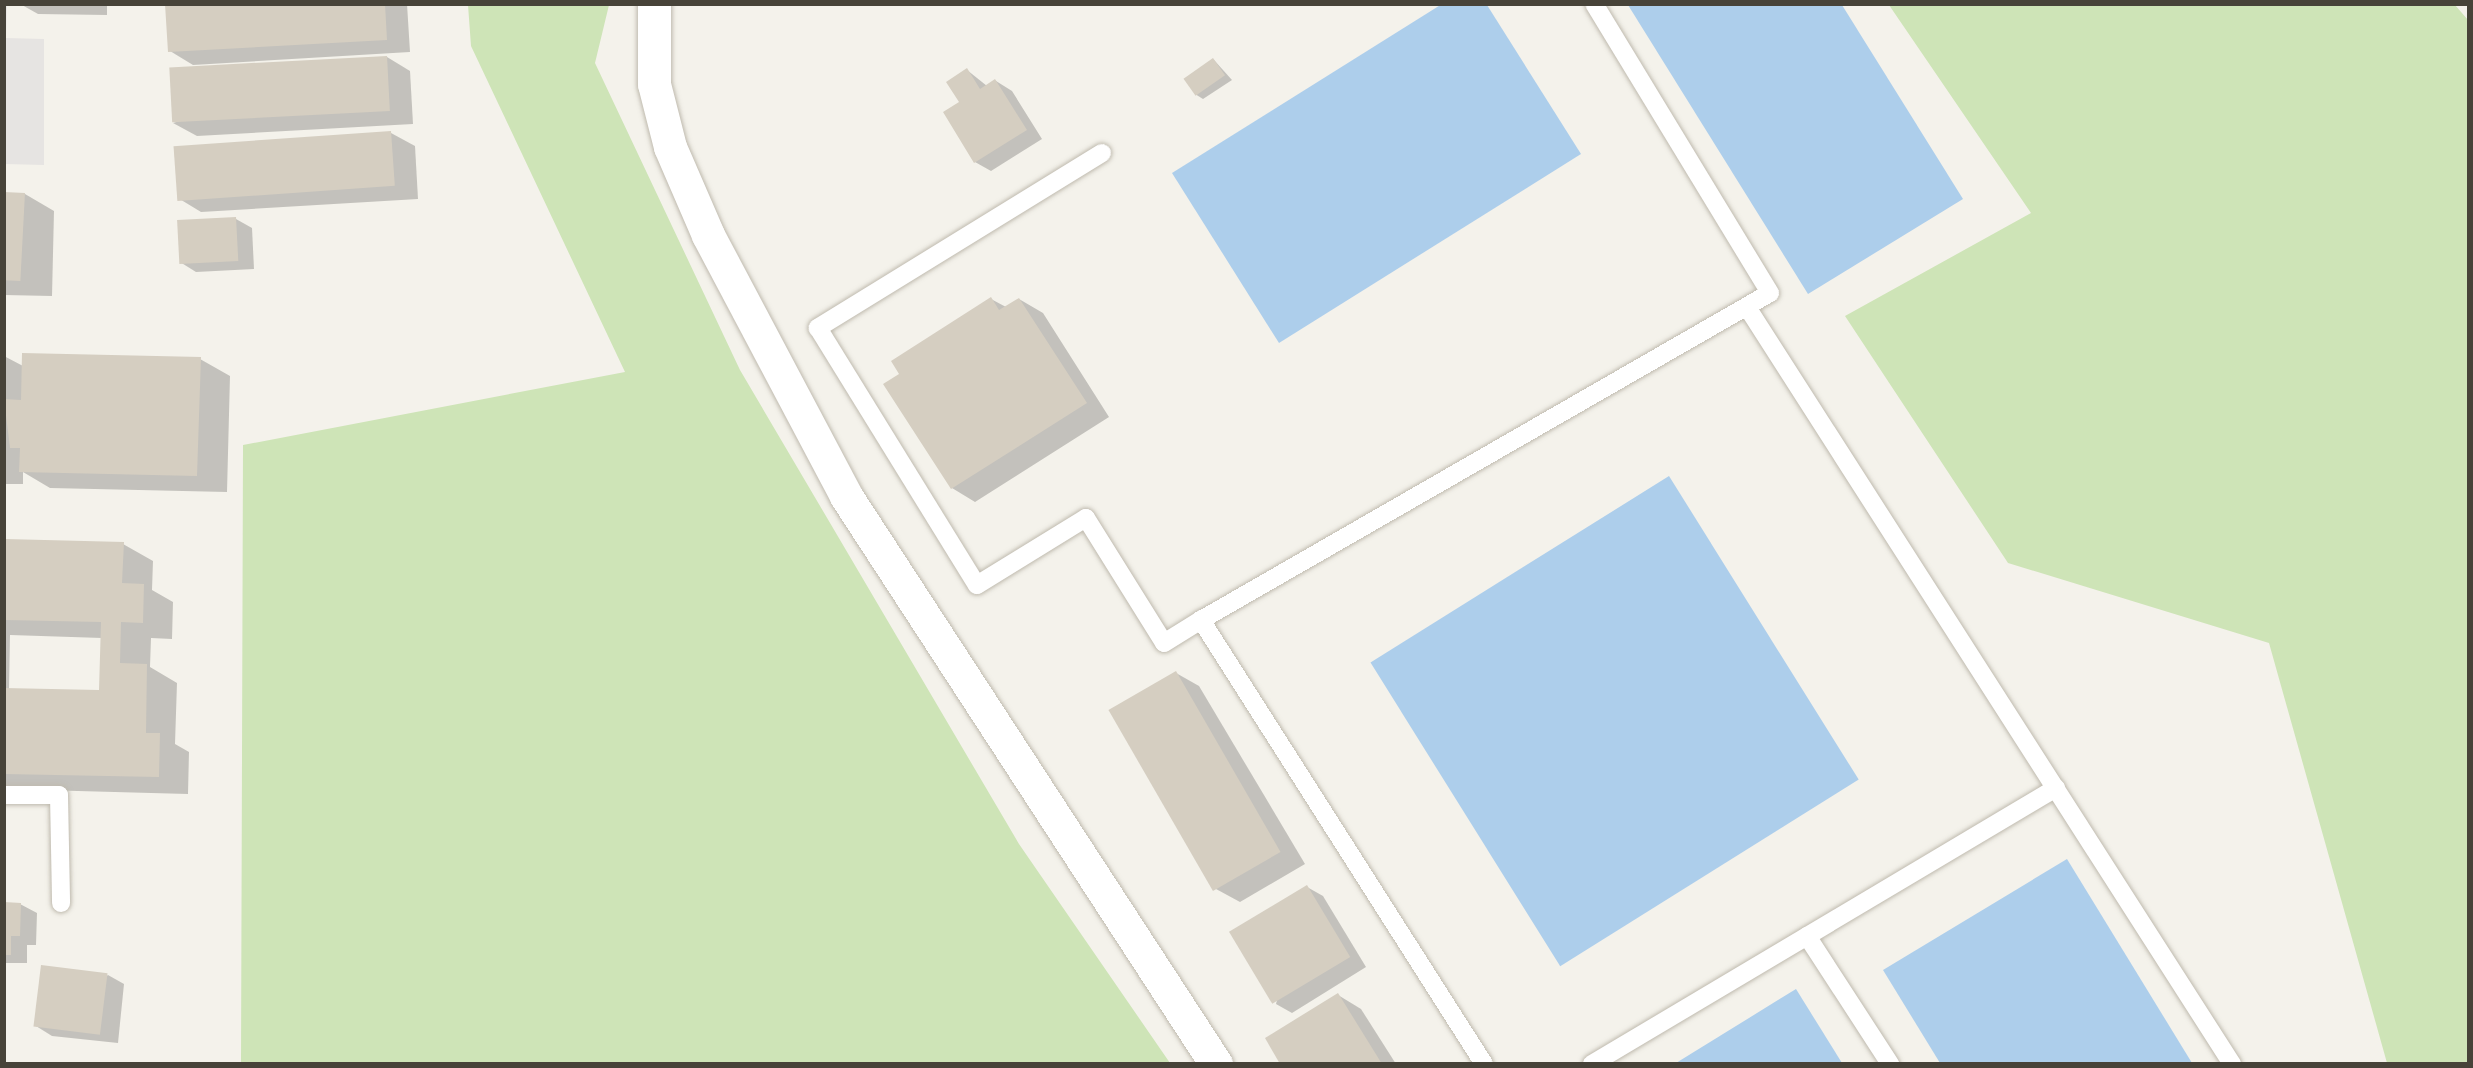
<!DOCTYPE html>
<html>
<head>
<meta charset="utf-8">
<style>
  body { margin:0 }
  #map { position:relative; width:2473px; height:1068px; overflow:hidden; background:#f4f2eb; font-family:Commissioner,sans-serif }
  div>[style] { position:absolute }
  [style*='--x'] { left:calc(var(--x)*1px); top:calc(var(--y)*1px); width:calc(var(--w)*1px); rotate:calc(var(--a)*1deg) }
  .green>* { inset:0; background:#cee4b7 }
  .parking>* { inset:0; background:#e6e4e2 }
  .water>* { inset:0; background:#adceeb; transform-origin:0 0 }
  .shadow>* { inset:0; background:#0003 }
  .building>* { inset:0; background:#d5cec1; transform-origin:0 0 }
  .roads { filter:drop-shadow(0 0 2px #bfbaae) drop-shadow(0 0 2px #bfbaae) }
  .service>* { height:18px; margin:-9px; padding:0 9px; transform-origin:9px; border-radius:9px; background:#fff }
  .minor>* { height:33px; margin:-16.5px; padding:0 16.5px; transform-origin:16.5px; border-radius:16.5px; background:#fff }
  span { translate:-50% -50%; white-space:nowrap; text-align:center; line-height:1.15; -webkit-text-stroke:4.5px #fff; paint-order:stroke }
  .frame { position:absolute; inset:0; border:6px solid #474339; pointer-events:none }
</style>
</head>
<body>
<div id="map">
  <div class="green">
    <div style="clip-path:polygon(468px 5px,609px 5px,595px 63px,740px 370px,1019px 844px,1170px 1063px,241px 1063px,243px 445px,625px 372px,471px 46px)"></div>
    <div style="clip-path:polygon(2455px 5px,2468px 20px,2468px 1063px,2387px 1063px,2269px 643px,2008px 563px,1845px 316px,2031px 213px,1889px 5px)"></div>
  </div>
  <div class="parking">
    <div style="clip-path:polygon(7px 4px,6px 38px,44px 39px,44px 165px,5px 164px,4px 5px)"></div>
  </div>
  <div class="water">
    <div style="clip-path:polygon(1442px 4px,1487px 5px,1581px 154px,1279px 343px,1172px 173px)"></div>
    <div style="clip-path:polygon(1628px 5px,1842px 5px,1963px 199px,1808px 294px)"></div>
    <div style="left:1669px;top:476px;width:358px;height:352px;rotate:58deg"></div>
    <div style="clip-path:polygon(2067px 859px,2192px 1063px,1940px 1063px,1883px 970px)"></div>
    <div style="clip-path:polygon(1796px 989px,1842px 1063px,1676px 1063px)"></div>
  </div>
  <div class="shadow">
    <div style="clip-path:polygon(107px 4px,107px 15px,38px 14px,22px 5px)"></div>
    <div style="clip-path:polygon(167px 4px,407px 4px,410px 52px,193px 65px,170px 51px)"></div>
    <div style="clip-path:polygon(387px 57px,410px 71px,413px 124px,197px 136px,173px 123px)"></div>
    <div style="clip-path:polygon(1214px 60px,1232px 80px,1203px 99px,1195px 94px)"></div>
    <div style="clip-path:polygon(967px 70px,987px 86px,996px 81px,1012px 91px,1042px 139px,991px 171px,975px 162px,961px 103px)"></div>
    <div style="clip-path:polygon(391px 133px,415px 146px,418px 199px,201px 212px,178px 198px)"></div>
    <div style="clip-path:polygon(4px 194px,25px 194px,54px 211px,52px 296px,4px 295px)"></div>
    <div style="clip-path:polygon(236px 219px,252px 228px,254px 269px,196px 272px,180px 262px)"></div>
    <div style="clip-path:polygon(991px 299px,1006px 307px,1019px 299px,1043px 313px,1109px 417px,975px 502px,952px 488px,901px 374px)"></div>
    <div style="clip-path:polygon(4px 356px,23px 366px,200px 359px,230px 376px,227px 492px,50px 488px,23px 472px,23px 484px,4px 484px)"></div>
    <div style="clip-path:polygon(evenodd,4px 541px,123px 544px,153px 561px,152px 590px,173px 602px,172px 639px,151px 638px,150px 667px,177px 683px,175px 744px,189px 752px,188px 794px,4px 789px,4px 541px,10px 635px,102px 638px,101px 691px,9px 689px,10px 635px)"></div>
    <div style="clip-path:polygon(1176px 673px,1199px 686px,1305px 864px,1240px 902px,1216px 889px)"></div>
    <div style="clip-path:polygon(1307px 887px,1323px 896px,1366px 967px,1292px 1013px,1276px 1004px)"></div>
    <div style="clip-path:polygon(4px 904px,20px 904px,37px 913px,36px 945px,27px 945px,27px 963px,4px 963px)"></div>
    <div style="clip-path:polygon(108px 975px,124px 984px,118px 1043px,52px 1036px,36px 1026px)"></div>
    <div style="clip-path:polygon(1338px 995px,1361px 1009px,1396px 1064px,1282px 1064px)"></div>
  </div>
  <div class="building">
    <div style="clip-path:polygon(165px 4px,385px 4px,387px 40px,168px 52px)"></div>
    <div style="left:387px;top:56px;width:55px;height:218px;rotate:87deg"></div>
    <div style="left:1213px;top:58px;width:21px;height:36px;rotate:55deg"></div>
    <div style="clip-path:polygon(967px 68px,980px 89px,995px 79px,1027px 130px,974px 163px,943px 112px,959px 102px,946px 82px)"></div>
    <div style="left:391px;top:131px;width:55px;height:218px;rotate:86deg"></div>
    <div style="left:4px;top:192px;width:21px;height:88px;rotate:3deg"></div>
    <div style="left:236px;top:217px;width:44px;height:59px;rotate:87deg"></div>
    <div style="clip-path:polygon(991px 297px,999px 310px,1019px 298px,1087px 403px,951px 489px,883px 384px,899px 374px,891px 361px)"></div>
    <div style="clip-path:polygon(22px 353px,201px 357px,197px 476px,19px 472px,20px 448px,10px 448px,4px 399px,21px 400px)"></div>
    <div style="clip-path:polygon(5px 539px,124px 542px,122px 583px,144px 584px,143px 623px,121px 622px,120px 663px,147px 664px,146px 733px,160px 733px,159px 777px,4px 774px,4px 688px,99px 690px,101px 622px,5px 620px)"></div>
    <div style="left:1176px;top:671px;width:209px;height:78px;rotate:60deg"></div>
    <div style="left:1307px;top:885px;width:84px;height:91px;rotate:59deg"></div>
    <div style="clip-path:polygon(4px 902px,21px 903px,20px 936px,11px 936px,11px 955px,4px 955px)"></div>
    <div style="left:41px;top:965px;width:67px;height:62px;rotate:7deg"></div>
    <div style="clip-path:polygon(1338px 993px,1382px 1064px,1280px 1064px,1265px 1038px)"></div>
  </div>
  <div class="roads">
    <div class="service">
      <div style="--x:1102;--y:153;--w:334;--a:148.4"></div>
      <div style="--x:818;--y:328;--w:302;--a:58.3"></div>
      <div style="--x:977;--y:585;--w:128;--a:-31.6"></div>
      <div style="--x:1086;--y:518;--w:147;--a:58"></div>
      <div style="--x:1164;--y:643;--w:44;--a:-31.9"></div>
      <div style="--x:1747;--y:307;--w:899;--a:57.35"></div>
      <div style="--x:4;--y:795;--w:55;--a:0"></div>
      <div style="--x:59;--y:795;--w:108;--a:88.9"></div>
      <div style="--x:1807;--y:936;--w:153;--a:57"></div>
      <div style="--x:1484;--y:1064;--w:527;--a:-122.51"></div>
      <div style="--x:1201;--y:620;--w:656;--a:-29.89"></div>
      <div style="--x:1770;--y:293;--w:338;--a:-121.3"></div>
      <div style="--x:1592;--y:1064;--w:540;--a:-30.75"></div>
    </div>
    <div class="minor">
      <div style="--x:654;--y:4;--w:80;--a:90"></div>
      <div style="--x:654;--y:84;--w:65;--a:75.7"></div>
      <div style="--x:670;--y:147;--w:96;--a:66.6"></div>
      <div style="--x:708;--y:235;--w:295;--a:62.1"></div>
      <div style="--x:846;--y:496;--w:678;--a:56.92"></div>
    </div>
  </div>
  <div class="frame"></div>
</div>
</body>
</html>
